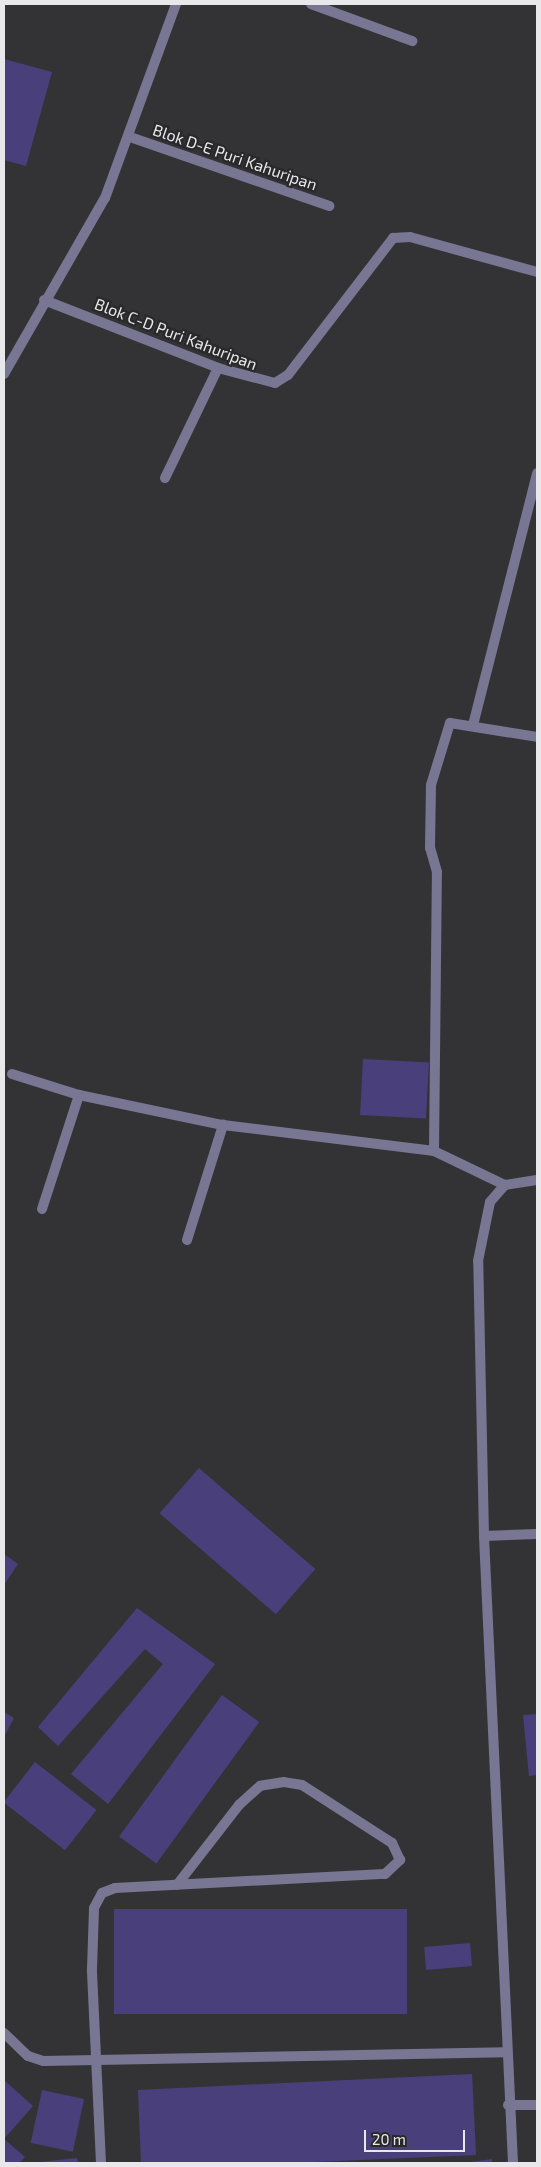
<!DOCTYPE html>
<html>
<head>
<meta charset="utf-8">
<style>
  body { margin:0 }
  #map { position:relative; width:541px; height:2167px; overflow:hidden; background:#333336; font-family:"Exo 2",sans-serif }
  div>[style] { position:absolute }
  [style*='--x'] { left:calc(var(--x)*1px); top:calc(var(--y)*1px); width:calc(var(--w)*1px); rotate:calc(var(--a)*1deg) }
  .building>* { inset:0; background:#49407b; transform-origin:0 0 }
  .minor>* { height:10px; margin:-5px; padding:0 5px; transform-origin:5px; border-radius:5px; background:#797693 }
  span { translate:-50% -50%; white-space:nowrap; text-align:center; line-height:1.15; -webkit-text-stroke:4.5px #29292c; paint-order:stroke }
  .street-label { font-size:16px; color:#e8e8ea }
  .frame { position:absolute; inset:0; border:5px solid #e8e8ea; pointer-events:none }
  .scale { position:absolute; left:364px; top:2130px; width:101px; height:22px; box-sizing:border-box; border:2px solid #e8e8ea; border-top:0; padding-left:6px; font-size:15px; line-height:18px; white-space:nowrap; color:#e8e8ea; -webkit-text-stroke:4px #29292c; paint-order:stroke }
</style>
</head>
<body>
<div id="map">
  <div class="building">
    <div style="clip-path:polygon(4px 59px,52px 72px,26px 166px,4px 160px)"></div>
    <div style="left:363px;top:1059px;width:66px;height:56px;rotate:3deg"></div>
    <div style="left:199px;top:1468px;width:154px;height:60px;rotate:41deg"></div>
    <div style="clip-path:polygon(4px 1554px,18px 1564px,4px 1585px)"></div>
    <div style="clip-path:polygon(137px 1608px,215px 1664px,108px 1804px,71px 1774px,163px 1664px,145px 1649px,58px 1746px,38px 1727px)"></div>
    <div style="left:222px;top:1695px;width:46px;height:175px;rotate:36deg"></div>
    <div style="clip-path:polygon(4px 1712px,14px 1718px,4px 1737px)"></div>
    <div style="clip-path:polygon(537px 1714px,537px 1775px,529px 1776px,523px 1715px)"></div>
    <div style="left:35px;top:1762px;width:78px;height:51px;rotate:38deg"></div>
    <div style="left:114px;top:1909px;width:293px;height:105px"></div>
    <div style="left:470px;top:1943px;width:23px;height:46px;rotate:85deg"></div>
    <div style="clip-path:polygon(472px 2074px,476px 2155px,291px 2163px,141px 2163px,138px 2090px)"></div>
    <div style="clip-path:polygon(4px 2080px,33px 2106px,4px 2139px)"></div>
    <div style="left:42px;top:2090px;width:43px;height:54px;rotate:12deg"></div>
    <div style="clip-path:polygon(4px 2139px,25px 2157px,19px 2163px,4px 2163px)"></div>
    <div style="clip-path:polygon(77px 2158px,78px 2163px,40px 2163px,40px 2162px)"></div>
    <div style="clip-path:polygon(492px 2159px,492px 2163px,471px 2163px,471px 2162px)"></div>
  </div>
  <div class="minor">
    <div style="--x:311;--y:4;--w:108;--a:20.1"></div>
    <div style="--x:130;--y:137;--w:211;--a:19.1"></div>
    <div style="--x:44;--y:300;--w:187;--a:21.3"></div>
    <div style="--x:218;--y:368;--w:59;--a:14.7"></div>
    <div style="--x:275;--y:383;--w:15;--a:-32"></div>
    <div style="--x:288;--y:375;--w:173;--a:-52.5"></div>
    <div style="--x:393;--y:238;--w:17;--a:-3"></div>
    <div style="--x:410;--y:237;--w:132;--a:15.4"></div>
    <div style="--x:4;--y:374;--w:203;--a:-60.2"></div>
    <div style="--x:105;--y:198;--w:207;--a:-69.9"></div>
    <div style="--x:165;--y:478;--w:122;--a:-64.3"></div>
    <div style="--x:473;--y:725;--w:260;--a:-75.7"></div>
    <div style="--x:12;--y:1074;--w:70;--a:17.4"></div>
    <div style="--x:79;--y:1095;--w:147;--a:11.8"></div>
    <div style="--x:223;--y:1125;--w:213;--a:7"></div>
    <div style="--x:434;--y:1151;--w:79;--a:25.6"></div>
    <div style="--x:434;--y:1151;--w:279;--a:-89.4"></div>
    <div style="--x:437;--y:872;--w:25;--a:-106"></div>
    <div style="--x:430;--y:848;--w:63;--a:-89.1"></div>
    <div style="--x:431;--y:785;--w:65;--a:-73"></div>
    <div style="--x:450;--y:723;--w:88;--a:9.1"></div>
    <div style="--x:42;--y:1209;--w:120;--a:-72"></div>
    <div style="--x:187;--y:1240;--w:121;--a:-72.6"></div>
    <div style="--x:484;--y:1536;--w:53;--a:-2.2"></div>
    <div style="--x:4;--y:2033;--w:33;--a:44"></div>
    <div style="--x:28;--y:2056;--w:16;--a:18"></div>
    <div style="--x:43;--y:2061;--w:462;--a:-1.1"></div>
    <div style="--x:508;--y:2105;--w:29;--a:0"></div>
    <div style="--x:101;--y:2163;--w:194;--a:-92.7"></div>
    <div style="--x:92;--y:1969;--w:61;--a:-88.1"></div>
    <div style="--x:94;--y:1908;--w:17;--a:-62"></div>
    <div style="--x:102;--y:1893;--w:14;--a:-21"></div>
    <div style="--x:115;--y:1888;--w:270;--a:-3"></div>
    <div style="--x:385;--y:1874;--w:21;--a:-43"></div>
    <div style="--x:400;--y:1860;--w:19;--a:-115"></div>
    <div style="--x:392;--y:1843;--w:107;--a:-147.2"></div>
    <div style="--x:302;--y:1785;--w:18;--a:-171"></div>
    <div style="--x:284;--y:1782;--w:24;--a:171"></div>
    <div style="--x:260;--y:1786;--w:28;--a:138"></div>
    <div style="--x:239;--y:1805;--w:101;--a:127.8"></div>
    <div style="--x:513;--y:2163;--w:628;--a:-92.65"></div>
    <div style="--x:484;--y:1536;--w:275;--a:-91.2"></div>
    <div style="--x:478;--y:1261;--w:60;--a:-78.5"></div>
    <div style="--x:490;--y:1202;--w:23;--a:-49"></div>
    <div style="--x:505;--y:1185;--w:32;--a:-9"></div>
  </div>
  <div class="street-label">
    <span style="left:235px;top:157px;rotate:19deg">Blok D-E Puri Kahuripan</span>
    <span style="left:176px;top:334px;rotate:21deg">Blok C-D Puri Kahuripan</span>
  </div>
  <div class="frame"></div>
  <div class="scale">20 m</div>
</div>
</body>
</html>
